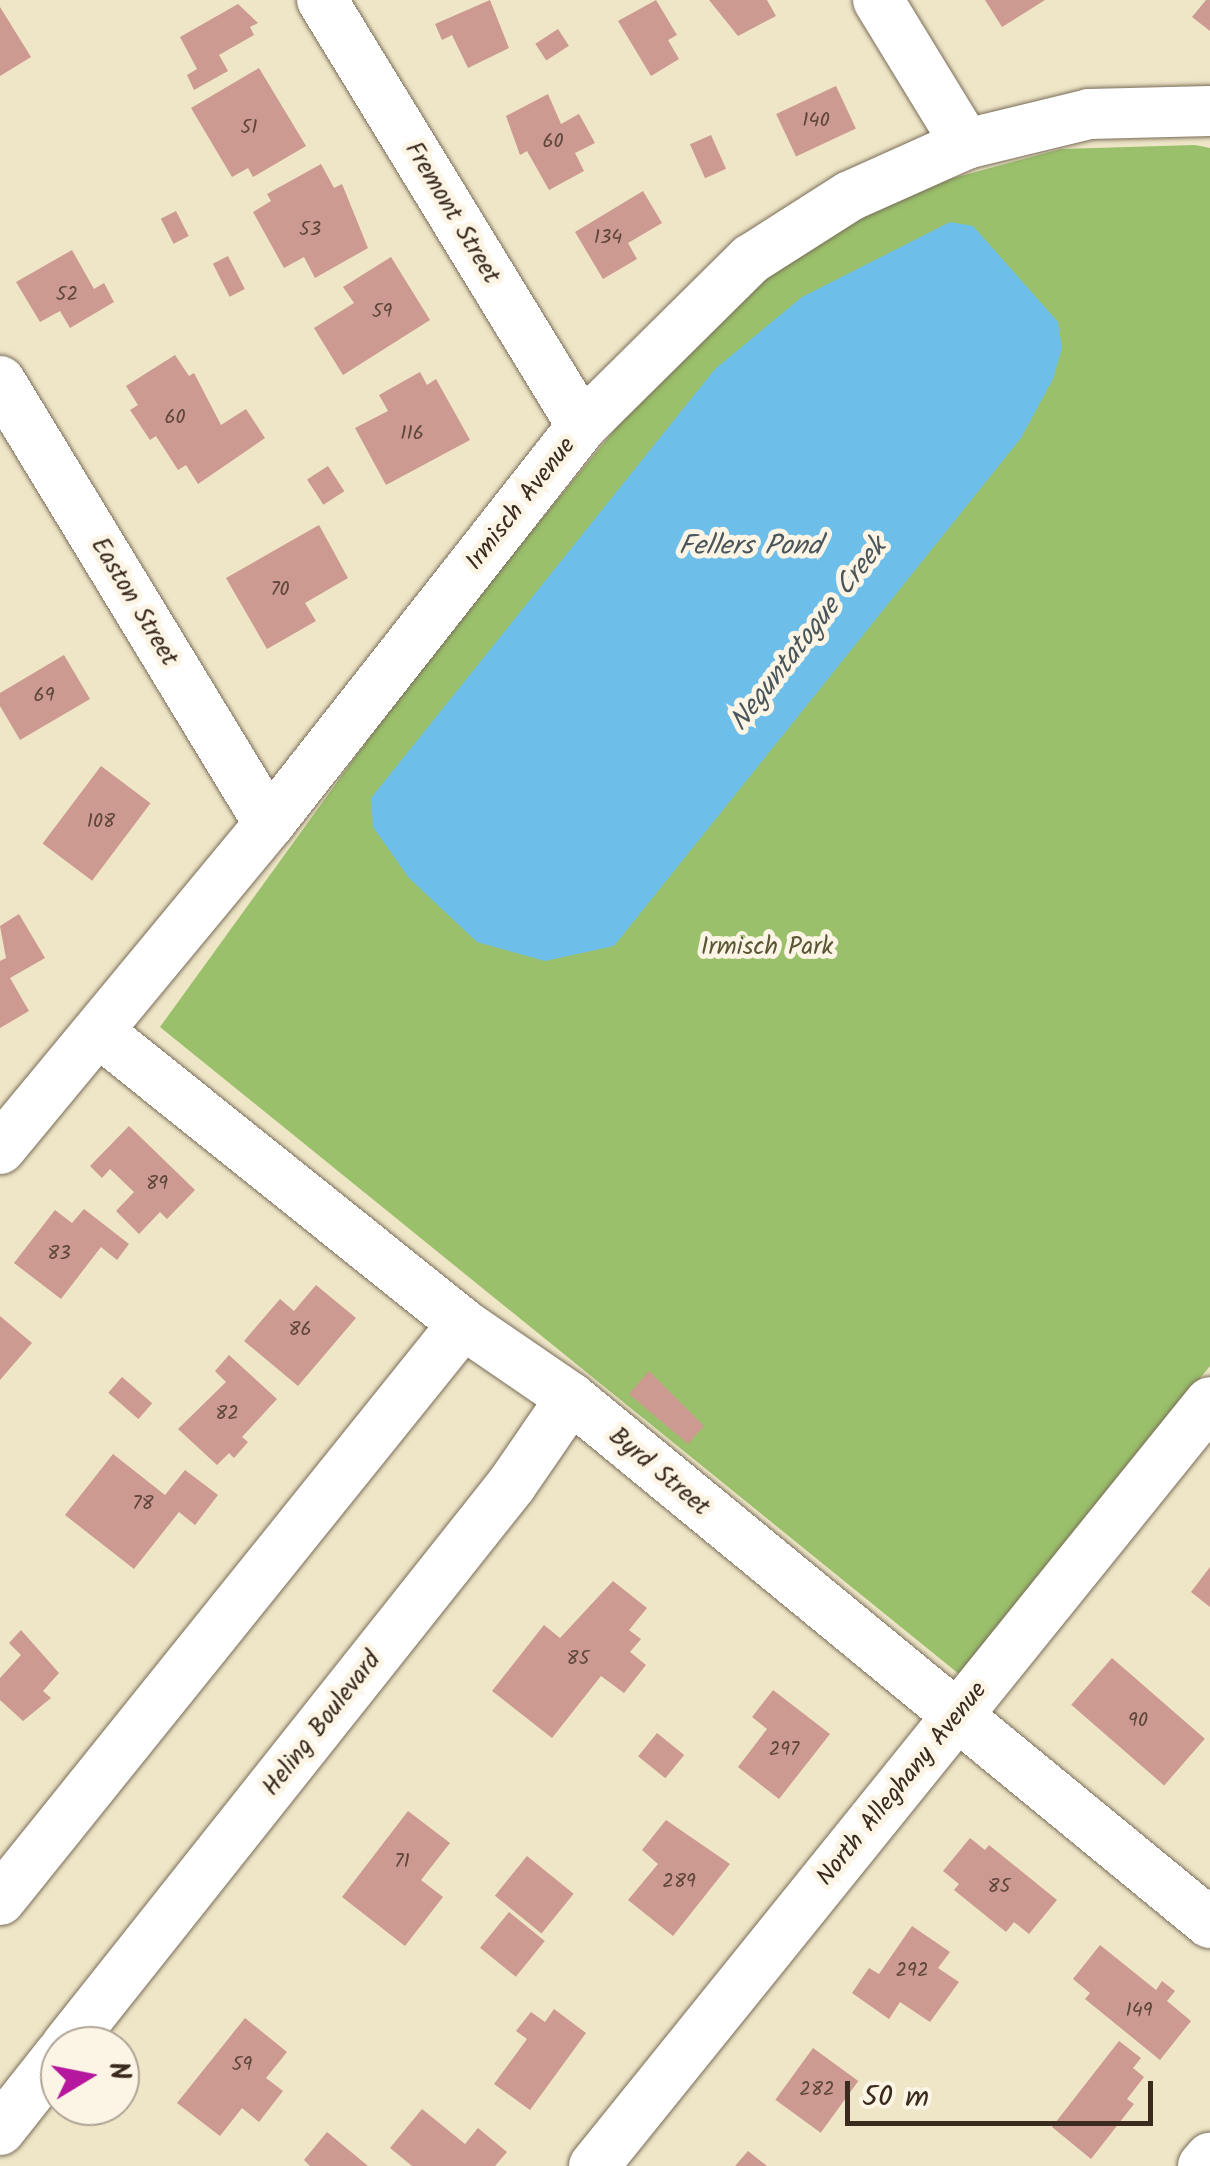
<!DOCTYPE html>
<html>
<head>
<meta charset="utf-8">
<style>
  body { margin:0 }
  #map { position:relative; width:1210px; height:2166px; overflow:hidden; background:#eee6c7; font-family:Kalam,sans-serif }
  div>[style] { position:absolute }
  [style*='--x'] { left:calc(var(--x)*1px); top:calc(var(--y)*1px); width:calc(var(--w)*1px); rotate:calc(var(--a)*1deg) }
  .green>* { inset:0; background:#9ac06b }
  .water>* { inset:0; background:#6dbee8 }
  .building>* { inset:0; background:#cc9a90; transform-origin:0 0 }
  .roads { filter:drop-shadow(0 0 2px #7a6c59) drop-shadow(0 0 2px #7a6c59) }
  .minor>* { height:50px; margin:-25px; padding:0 25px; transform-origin:25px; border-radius:25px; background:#fff }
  span { translate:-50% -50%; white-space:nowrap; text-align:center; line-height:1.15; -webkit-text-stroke:10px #fcf5e5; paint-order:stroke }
  .number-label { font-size:20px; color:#5f463a }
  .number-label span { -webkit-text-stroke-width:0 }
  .street-label { font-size:25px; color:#3b2a1e }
  .park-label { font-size:25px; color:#585735 }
  .water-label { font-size:28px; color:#4a565b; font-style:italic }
  .north { position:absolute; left:40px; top:2026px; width:100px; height:100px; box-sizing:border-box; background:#fcf5e5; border:2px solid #afa495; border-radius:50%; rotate:80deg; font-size:28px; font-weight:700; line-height:40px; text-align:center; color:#3b2a1e }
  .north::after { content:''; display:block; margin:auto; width:35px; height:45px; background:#b5179e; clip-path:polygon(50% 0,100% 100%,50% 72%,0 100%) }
  .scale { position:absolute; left:845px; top:2081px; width:308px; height:45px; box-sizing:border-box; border:5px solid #3b2a1e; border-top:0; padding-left:12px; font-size:30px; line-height:35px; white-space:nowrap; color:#3b2a1e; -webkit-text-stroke:8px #fcf5e5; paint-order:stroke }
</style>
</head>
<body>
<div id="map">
  <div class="green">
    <div style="clip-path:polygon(1195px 145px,1210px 148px,1210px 1366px,959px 1674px,160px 1027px,424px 662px,717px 305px,905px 191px,1061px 149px)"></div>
  </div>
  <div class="water">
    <div style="clip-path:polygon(950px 222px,973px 226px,1058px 322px,1062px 348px,1053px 379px,1021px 438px,614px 946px,545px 961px,477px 942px,409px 878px,373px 827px,371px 798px,715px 369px,802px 297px)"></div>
  </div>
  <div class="building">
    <div style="clip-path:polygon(490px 0,509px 48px,468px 68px,452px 35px,442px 40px,435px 24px)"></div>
    <div style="clip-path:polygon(656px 0,677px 35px,668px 40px,679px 59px,651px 76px,618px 21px)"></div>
    <div style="clip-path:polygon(709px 0,767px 0,776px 16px,738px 36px)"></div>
    <div style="clip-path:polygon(985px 0,1045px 0,1002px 27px)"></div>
    <div style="clip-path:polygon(1206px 0,1210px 0,1210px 31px,1192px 17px)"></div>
    <div style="clip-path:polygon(238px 4px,258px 23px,250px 27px,254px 35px,219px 55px,228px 71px,194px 90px,187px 75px,197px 69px,180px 37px)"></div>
    <div style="clip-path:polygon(0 7px,31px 57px,0 76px)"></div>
    <div style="left:558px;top:29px;width:20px;height:27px;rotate:57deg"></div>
    <div style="clip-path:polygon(259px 68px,306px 146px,253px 177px,248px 168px,232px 177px,191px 108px)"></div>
    <div style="left:836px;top:86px;width:47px;height:66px;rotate:65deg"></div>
    <div style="clip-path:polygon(548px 94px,561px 124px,579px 114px,595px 143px,575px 153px,584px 171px,549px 190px,527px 151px,520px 155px,506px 116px)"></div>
    <div style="left:711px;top:135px;width:37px;height:23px;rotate:66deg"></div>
    <div style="clip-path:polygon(321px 164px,334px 188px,342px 184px,368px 248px,315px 278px,304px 257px,284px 268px,253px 212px,271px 201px,267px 194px)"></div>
    <div style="clip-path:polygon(643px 191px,662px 223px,628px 243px,637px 259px,603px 279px,575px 232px)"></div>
    <div style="left:176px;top:211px;width:28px;height:17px;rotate:63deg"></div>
    <div style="clip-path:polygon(72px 250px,94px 289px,104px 283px,114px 302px,70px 328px,60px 311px,40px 322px,16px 282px)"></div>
    <div style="left:228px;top:256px;width:37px;height:17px;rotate:63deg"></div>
    <div style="clip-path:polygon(391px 257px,430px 320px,343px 375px,314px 328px,354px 303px,343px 287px)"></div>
    <div style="clip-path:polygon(175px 355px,189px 376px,194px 373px,221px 425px,246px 409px,265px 438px,198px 484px,186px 465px,178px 470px,156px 436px,150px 440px,130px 410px,138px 405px,126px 386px)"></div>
    <div style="clip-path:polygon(420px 372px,427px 385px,436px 379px,470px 440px,386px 485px,355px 428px,388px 411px,379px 395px)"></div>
    <div style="left:328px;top:466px;width:30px;height:25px;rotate:57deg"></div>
    <div style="clip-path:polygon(319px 525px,348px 578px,305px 603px,316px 621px,267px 649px,226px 578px)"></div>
    <div style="clip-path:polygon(64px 655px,90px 699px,20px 740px,0 706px,0 693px)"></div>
    <div style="left:101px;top:766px;width:62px;height:97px;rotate:37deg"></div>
    <div style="clip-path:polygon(19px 914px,45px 958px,10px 978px,29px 1011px,0 1028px,0 961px,6px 958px,0 926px)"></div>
    <div style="clip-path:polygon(129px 1126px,195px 1190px,167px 1219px,160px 1212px,139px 1234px,116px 1211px,134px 1192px,110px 1169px,102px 1178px,90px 1166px)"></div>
    <div style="clip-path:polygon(84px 1209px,129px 1244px,117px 1260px,101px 1247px,61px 1299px,14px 1263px,55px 1210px,72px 1223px)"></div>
    <div style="clip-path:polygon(316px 1285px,356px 1318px,298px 1386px,244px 1341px,280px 1299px,294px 1311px)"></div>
    <div style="clip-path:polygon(0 1316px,32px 1343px,0 1380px)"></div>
    <div style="clip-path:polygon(229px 1355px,277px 1399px,242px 1437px,248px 1442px,234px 1458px,229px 1453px,217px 1465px,178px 1429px,226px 1382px,215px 1371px)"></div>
    <div style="clip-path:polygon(649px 1371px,704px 1426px,688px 1444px,629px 1394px)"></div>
    <div style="left:122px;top:1377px;width:40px;height:21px;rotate:41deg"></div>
    <div style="clip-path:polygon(113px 1454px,165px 1495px,185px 1470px,218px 1495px,195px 1525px,179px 1512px,134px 1569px,65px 1515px)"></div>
    <div style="clip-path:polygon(1210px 1567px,1210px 1607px,1191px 1592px)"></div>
    <div style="clip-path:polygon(613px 1581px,647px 1608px,629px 1630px,641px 1639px,630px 1652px,646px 1665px,624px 1693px,601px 1676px,552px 1738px,492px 1691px,544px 1625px,560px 1638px)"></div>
    <div style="clip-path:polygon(21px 1630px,59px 1673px,43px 1691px,51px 1698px,23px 1721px,0 1700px,0 1678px,21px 1655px,9px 1643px)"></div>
    <div style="left:1112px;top:1658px;width:123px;height:62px;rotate:41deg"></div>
    <div style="clip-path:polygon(773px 1690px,830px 1734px,779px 1799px,738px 1767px,767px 1729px,752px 1717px)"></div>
    <div style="left:657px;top:1733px;width:35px;height:30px;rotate:39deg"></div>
    <div style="clip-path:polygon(408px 1811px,450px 1843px,421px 1880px,443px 1897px,405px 1946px,342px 1897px)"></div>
    <div style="clip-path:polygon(666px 1820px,730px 1864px,673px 1936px,628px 1900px,658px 1864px,642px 1850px)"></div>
    <div style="clip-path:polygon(970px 1838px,985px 1850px,989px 1845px,1057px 1900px,1029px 1934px,1014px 1922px,1006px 1932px,954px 1890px,959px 1884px,943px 1871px)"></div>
    <div style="left:527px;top:1856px;width:60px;height:51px;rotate:39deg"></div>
    <div style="left:509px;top:1912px;width:46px;height:46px;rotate:39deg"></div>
    <div style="clip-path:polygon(912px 1926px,950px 1952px,938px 1968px,959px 1982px,930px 2022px,900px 2002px,889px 2019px,852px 1993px,869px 1968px,879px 1974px)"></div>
    <div style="clip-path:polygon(1100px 1945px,1156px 1990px,1162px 1981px,1175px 1991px,1167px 2001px,1191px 2021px,1160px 2060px,1085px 1999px,1090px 1993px,1073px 1979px)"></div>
    <div style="clip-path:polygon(554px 2009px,586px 2033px,530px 2110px,494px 2084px,527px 2039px,516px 2031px,531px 2012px,545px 2022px)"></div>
    <div style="clip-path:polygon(245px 2018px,287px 2052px,266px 2078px,283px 2091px,259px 2122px,242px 2108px,220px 2136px,177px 2103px)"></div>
    <div style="clip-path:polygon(1119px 2041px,1141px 2058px,1133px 2068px,1144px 2077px,1127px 2099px,1134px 2104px,1091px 2159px,1052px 2127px)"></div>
    <div style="left:813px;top:2048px;width:56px;height:64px;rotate:36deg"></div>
    <div style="clip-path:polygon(422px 2109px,465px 2144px,478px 2128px,507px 2152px,495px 2166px,412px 2166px,390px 2148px)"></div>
    <div style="clip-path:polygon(327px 2132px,368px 2166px,310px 2166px,304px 2160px)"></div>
    <div style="clip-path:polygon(748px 2151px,767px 2166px,735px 2166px)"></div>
  </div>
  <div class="roads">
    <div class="minor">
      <div style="--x:322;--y:0;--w:499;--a:58.6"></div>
      <div style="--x:878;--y:0;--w:169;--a:58.6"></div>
      <div style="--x:0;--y:381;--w:518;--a:58.73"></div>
      <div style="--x:99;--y:1032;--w:467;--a:38.7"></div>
      <div style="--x:463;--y:1324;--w:131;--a:34.4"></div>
      <div style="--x:571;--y:1398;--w:827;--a:39.41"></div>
      <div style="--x:0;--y:1149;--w:422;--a:-50.4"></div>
      <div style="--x:269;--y:824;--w:506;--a:-51.82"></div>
      <div style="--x:582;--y:426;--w:238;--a:-44.7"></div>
      <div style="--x:751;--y:259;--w:117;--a:-32.5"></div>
      <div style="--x:850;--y:196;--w:127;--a:-24.1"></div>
      <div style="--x:966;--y:144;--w:127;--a:-13.7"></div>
      <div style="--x:1089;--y:114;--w:121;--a:-1.4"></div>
      <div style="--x:0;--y:1900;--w:739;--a:-51.21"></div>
      <div style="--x:66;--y:2046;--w:717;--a:-51.56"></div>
      <div style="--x:512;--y:1484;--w:104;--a:-55.5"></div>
      <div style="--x:0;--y:2130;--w:97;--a:-51.7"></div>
      <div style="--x:594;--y:2166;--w:981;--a:-51.12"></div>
      <div style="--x:1203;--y:2166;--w:11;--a:-49"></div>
    </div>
  </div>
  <div class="number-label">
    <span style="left:816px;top:121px">140</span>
    <span style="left:249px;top:128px">51</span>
    <span style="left:553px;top:142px">60</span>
    <span style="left:310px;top:230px">53</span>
    <span style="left:608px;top:238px">134</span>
    <span style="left:67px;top:295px">52</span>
    <span style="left:382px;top:312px">59</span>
    <span style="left:175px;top:418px">60</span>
    <span style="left:412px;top:434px">116</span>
    <span style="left:280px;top:590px">70</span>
    <span style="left:44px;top:696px">69</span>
    <span style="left:101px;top:822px">108</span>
    <span style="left:157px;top:1184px">89</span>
    <span style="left:59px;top:1254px">83</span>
    <span style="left:300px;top:1330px">86</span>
    <span style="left:227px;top:1414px">82</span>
    <span style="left:143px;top:1504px">78</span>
    <span style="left:578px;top:1659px">85</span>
    <span style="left:1138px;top:1721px">90</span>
    <span style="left:784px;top:1750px">297</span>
    <span style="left:402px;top:1862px">71</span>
    <span style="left:679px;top:1882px">289</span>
    <span style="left:999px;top:1887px">85</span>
    <span style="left:912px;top:1971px">292</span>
    <span style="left:1139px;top:2011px">149</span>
    <span style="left:242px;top:2065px">59</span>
    <span style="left:817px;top:2090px">282</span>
  </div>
  <div class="street-label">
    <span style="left:452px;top:213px;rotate:59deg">Fremont Street</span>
    <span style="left:521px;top:504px;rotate:-52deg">Irmisch Avenue</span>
    <span style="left:134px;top:602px;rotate:59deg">Easton Street</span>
    <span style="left:659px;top:1472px;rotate:40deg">Byrd Street</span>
    <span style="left:322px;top:1724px;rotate:-52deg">Heling Boulevard</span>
    <span style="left:902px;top:1784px;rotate:-51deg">North Alleghany Avenue</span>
  </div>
  <div class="park-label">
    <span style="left:767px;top:947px">Irmisch Park</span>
  </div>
  <div class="water-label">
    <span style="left:750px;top:547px">Fellers Pond</span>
    <span style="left:809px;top:635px;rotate:-52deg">Neguntatogue Creek</span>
  </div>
  <div class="north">N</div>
  <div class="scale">50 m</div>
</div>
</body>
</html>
